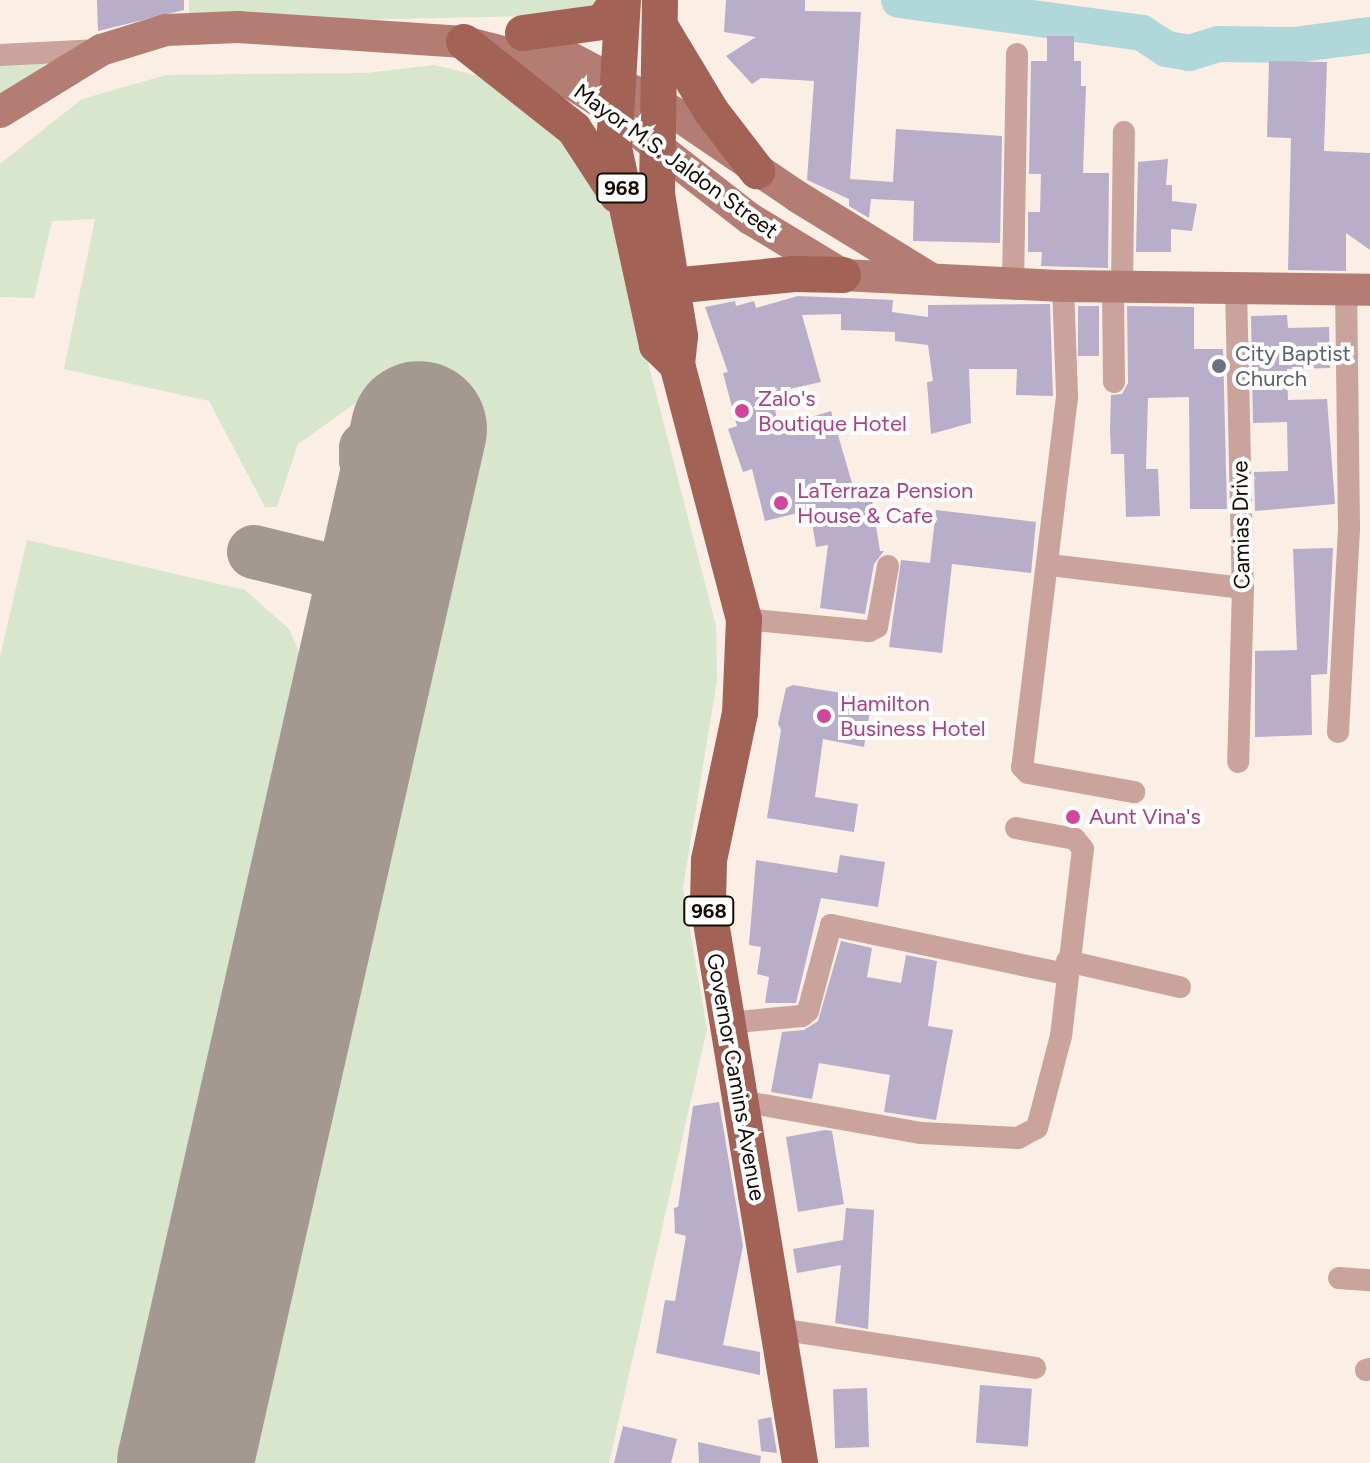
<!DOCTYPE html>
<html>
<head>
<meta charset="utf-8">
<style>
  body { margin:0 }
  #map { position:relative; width:1370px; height:1463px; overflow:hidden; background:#fbeee5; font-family:Figtree,sans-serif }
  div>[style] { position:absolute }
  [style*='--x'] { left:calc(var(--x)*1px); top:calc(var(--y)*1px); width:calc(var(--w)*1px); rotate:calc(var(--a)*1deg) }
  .green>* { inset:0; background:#d7e6cc }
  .river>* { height:36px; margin:-18px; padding:0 18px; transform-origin:18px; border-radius:18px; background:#b0d7d9 }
  .taxiway>* { height:54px; margin:-27px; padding:0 27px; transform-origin:27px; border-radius:27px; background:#a49991 }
  .runway>* { height:136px; margin:-68px; padding:0 68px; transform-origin:68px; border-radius:68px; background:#a49991 }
  .building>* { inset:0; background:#b8aeca; transform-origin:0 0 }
  .street>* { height:22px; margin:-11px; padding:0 11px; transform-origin:11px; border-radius:11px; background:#c9a39c }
  .secondary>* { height:32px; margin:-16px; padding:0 16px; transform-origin:16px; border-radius:16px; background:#b37d73 }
  .primary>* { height:36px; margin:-18px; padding:0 18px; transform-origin:18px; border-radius:18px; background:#a26256 }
  .dots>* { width:22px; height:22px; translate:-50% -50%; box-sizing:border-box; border:4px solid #fefefe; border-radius:50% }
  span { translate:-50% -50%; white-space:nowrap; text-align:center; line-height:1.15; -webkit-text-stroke:8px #fefefe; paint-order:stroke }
  .shield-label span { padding:2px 6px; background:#fefefe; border:2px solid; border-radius:6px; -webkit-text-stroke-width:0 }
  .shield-label { font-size:20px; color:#130a03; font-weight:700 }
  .street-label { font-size:22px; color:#130a03 }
  .worship-label { font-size:22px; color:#5b616d }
  .left { translate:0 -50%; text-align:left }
  .hotel-label { font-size:22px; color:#b23c85 }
</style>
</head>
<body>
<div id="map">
  <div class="green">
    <div style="clip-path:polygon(189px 0,597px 0,597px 7px,580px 15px,189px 23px)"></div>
    <div style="clip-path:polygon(52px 59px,0 99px,0 61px)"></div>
    <div style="clip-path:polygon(434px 65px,491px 79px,538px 112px,604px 192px,716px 626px,717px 680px,683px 888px,707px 1029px,609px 1463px,246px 1463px,477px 434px,357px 402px,298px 444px,277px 507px,265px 507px,209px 401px,64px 369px,95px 219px,52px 221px,34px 298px,0 297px,0 164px,82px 99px,166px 75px,367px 73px)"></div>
    <div style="clip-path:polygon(27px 540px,245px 590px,289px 629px,300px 654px,116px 1463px,0 1463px,0 657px)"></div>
  </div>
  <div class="river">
    <div style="--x:899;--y:0;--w:245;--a:7.7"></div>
    <div style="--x:1142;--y:33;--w:30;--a:33"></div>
    <div style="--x:1167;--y:49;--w:22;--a:10"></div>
    <div style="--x:1189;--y:53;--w:31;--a:-17"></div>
    <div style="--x:1219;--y:44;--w:75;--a:0.8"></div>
    <div style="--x:1294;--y:45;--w:77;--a:-7.5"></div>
  </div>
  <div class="taxiway">
    <div style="--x:254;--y:552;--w:134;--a:13.8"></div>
    <div style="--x:388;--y:569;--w:111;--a:-101.4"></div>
    <div style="--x:366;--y:460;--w:12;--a:-90"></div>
    <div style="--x:366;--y:448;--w:10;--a:-37"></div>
    <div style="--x:374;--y:442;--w:42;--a:11"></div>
    <div style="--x:415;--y:450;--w:36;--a:48"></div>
    <div style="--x:439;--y:477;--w:21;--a:87"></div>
    <div style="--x:440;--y:498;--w:65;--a:136.2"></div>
  </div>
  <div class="runway">
    <div style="--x:185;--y:1463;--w:1060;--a:-77.25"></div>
  </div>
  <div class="building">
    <div style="clip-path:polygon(97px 0,184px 0,184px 10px,98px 31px)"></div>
    <div style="clip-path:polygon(726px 0,805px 0,805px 11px,861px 12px,850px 179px,893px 182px,896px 129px,1002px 136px,1000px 243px,913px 241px,914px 201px,871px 199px,869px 218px,849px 206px,849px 199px,807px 180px,814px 81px,761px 78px,752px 84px,726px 56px,756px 37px,724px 32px)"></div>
    <div style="clip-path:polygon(1047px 36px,1074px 36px,1074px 61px,1081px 61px,1081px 86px,1086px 86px,1083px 173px,1109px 173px,1108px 268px,1041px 266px,1042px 252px,1028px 252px,1028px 212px,1040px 212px,1041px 174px,1029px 174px,1031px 61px,1047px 61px)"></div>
    <div style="clip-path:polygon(1269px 61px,1327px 62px,1324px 151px,1370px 153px,1370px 250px,1346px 233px,1346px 271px,1288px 270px,1291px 138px,1267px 137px)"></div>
    <div style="clip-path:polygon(1168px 159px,1166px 185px,1172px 185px,1172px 201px,1197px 204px,1192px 231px,1171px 229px,1171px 252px,1136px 252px,1138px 162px)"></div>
    <div style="clip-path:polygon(798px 296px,893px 300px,892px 312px,928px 317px,928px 305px,1050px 304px,1053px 396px,1016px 395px,1017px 369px,969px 369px,971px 423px,931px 434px,927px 382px,933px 381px,928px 345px,895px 341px,895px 332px,841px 330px,841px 314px,802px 315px,821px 382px,771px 393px,779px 427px,831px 411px,854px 490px,870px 488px,880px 551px,884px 551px,874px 564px,865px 614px,820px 608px,828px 545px,816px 547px,810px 510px,765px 521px,752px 469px,743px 472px,728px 429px,737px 426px,723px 373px,728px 372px,705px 307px,735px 301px,736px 306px,754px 301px,756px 308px)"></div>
    <div style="left:1078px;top:306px;width:21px;height:50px"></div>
    <div style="clip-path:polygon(1127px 306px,1194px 307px,1194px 349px,1223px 349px,1227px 509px,1190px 509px,1189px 397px,1148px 398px,1146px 469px,1158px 469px,1160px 516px,1126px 517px,1124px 454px,1111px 454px,1110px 429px,1111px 395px,1122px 394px,1128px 383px)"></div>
    <div style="clip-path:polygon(1287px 315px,1288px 328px,1329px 327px,1330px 368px,1287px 369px,1288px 400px,1327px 399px,1335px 504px,1255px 511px,1254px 472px,1288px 471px,1287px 422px,1253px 423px,1251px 316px)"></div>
    <div style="clip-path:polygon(936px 510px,1036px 522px,1031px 573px,952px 564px,942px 653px,889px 647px,901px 560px,930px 563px)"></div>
    <div style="clip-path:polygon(1333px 548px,1327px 674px,1311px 675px,1312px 735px,1255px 737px,1255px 651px,1297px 650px,1293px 549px)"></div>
    <div style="clip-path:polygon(793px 685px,872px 698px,864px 747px,823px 739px,815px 797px,858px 804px,854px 832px,767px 818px,781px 730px,778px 724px,786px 688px)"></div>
    <div style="clip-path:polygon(840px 855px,885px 862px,878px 907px,821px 898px,796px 1003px,765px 1003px,769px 977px,757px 974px,761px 947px,749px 945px,756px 860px,837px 873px)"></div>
    <div style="clip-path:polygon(841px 941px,872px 948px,867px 977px,901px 983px,906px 955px,937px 961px,928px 1026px,953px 1030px,936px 1120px,884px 1112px,890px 1075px,819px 1063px,812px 1099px,771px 1092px,782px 1032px,804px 1030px,818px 1021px)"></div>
    <div style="clip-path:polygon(719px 1102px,743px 1246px,723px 1345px,760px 1352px,760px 1375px,656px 1353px,665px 1300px,675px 1301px,686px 1236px,675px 1233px,674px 1208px,678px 1207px,693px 1106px)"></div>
    <div style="clip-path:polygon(825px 1130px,832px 1131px,844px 1204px,798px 1212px,786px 1137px)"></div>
    <div style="clip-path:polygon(846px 1208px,874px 1210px,868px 1329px,835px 1323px,841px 1265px,797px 1273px,793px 1249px,843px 1240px)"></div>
    <div style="left:980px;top:1385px;width:52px;height:58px;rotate:4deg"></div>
    <div style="left:867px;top:1388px;width:59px;height:34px;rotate:88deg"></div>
    <div style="clip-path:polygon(771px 1417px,777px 1453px,761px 1451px,758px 1420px)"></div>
    <div style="clip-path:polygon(623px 1426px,677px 1439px,671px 1463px,614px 1463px)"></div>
    <div style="clip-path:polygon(698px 1442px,761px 1456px,760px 1463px,699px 1463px)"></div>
  </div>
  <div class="street">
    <div style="--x:0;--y:55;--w:99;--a:-2.9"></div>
    <div style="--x:1013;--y:284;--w:230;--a:-89"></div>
    <div style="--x:1063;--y:286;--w:111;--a:87.9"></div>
    <div style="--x:1067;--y:397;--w:373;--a:96.9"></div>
    <div style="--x:1022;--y:767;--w:8;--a:45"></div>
    <div style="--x:1028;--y:773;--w:108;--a:10.2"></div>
    <div style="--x:1113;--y:287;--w:95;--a:89.4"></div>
    <div style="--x:1122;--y:287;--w:155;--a:-89.3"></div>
    <div style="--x:1236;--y:288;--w:300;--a:88.7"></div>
    <div style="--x:1243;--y:588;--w:174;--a:91.6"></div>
    <div style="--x:1050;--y:565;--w:194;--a:6.8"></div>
    <div style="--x:744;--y:619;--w:126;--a:5.5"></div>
    <div style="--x:869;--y:631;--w:9;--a:-27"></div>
    <div style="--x:877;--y:627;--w:62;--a:-79.8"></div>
    <div style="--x:1338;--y:732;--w:204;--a:-86.9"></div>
    <div style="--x:1349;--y:528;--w:238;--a:-90.7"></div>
    <div style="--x:1067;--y:961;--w:116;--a:13"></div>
    <div style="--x:726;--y:1023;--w:76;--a:-5.3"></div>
    <div style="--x:802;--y:1016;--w:8;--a:-40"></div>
    <div style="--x:808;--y:1011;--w:89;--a:-75"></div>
    <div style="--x:831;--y:925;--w:240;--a:11.8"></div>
    <div style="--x:741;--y:1101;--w:183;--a:10.1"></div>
    <div style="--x:921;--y:1133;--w:97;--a:3"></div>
    <div style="--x:1018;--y:1138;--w:21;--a:-28"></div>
    <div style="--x:1037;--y:1128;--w:95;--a:-75.4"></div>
    <div style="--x:1061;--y:1036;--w:188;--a:-83.3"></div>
    <div style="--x:1083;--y:849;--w:13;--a:-129"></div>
    <div style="--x:1075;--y:839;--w:60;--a:-169.4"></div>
    <div style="--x:1339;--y:1278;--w:31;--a:4"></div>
    <div style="--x:778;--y:1329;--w:260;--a:8.6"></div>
    <div style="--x:1366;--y:1370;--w:4;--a:-14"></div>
  </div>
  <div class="secondary">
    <div style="--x:527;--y:35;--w:165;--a:27.8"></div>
    <div style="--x:673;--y:112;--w:151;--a:34.2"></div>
    <div style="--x:798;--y:197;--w:153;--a:31.6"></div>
    <div style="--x:0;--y:112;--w:119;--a:-31.5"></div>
    <div style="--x:101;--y:50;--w:68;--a:-17.1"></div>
    <div style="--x:166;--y:30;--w:72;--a:-2.4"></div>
    <div style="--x:238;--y:27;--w:226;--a:3.8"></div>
    <div style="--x:464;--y:42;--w:69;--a:14.2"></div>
    <div style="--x:531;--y:59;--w:76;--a:31.6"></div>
    <div style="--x:596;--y:99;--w:194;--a:37.9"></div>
    <div style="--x:749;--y:218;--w:110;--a:31.2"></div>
    <div style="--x:843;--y:275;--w:220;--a:2.9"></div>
    <div style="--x:1063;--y:286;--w:307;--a:0.7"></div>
  </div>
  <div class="primary">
    <div style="--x:623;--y:0;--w:148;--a:93.5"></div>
    <div style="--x:614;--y:148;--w:202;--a:77.7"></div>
    <div style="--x:657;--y:345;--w:28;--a:44"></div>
    <div style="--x:660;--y:0;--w:194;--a:90.9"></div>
    <div style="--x:657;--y:194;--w:144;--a:80.8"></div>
    <div style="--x:680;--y:336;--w:28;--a:96"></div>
    <div style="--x:677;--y:364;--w:264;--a:75.3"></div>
    <div style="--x:744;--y:619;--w:94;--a:92.4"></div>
    <div style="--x:740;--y:713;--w:150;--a:101.9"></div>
    <div style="--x:709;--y:860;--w:44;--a:91.3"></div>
    <div style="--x:708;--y:904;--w:567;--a:80.65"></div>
    <div style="--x:660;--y:26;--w:99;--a:59"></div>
    <div style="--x:711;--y:111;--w:76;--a:52.5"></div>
    <div style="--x:523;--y:33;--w:81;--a:-7.8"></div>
    <div style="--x:603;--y:22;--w:27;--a:-56"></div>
    <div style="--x:464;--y:42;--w:140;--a:38.3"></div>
    <div style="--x:574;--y:129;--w:79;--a:56.9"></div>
    <div style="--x:672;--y:286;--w:123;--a:-5.6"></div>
    <div style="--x:794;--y:274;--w:49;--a:1.2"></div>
  </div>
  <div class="dots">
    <div style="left:1219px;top:366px;background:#6b7280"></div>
    <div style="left:742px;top:411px;background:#d1479c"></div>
    <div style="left:781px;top:503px;background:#d1479c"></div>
    <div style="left:824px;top:716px;background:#d1479c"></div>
    <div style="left:1073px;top:817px;background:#d1479c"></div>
  </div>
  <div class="shield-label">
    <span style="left:622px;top:188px">968</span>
    <span style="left:709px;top:911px">968</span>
  </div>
  <div class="street-label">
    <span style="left:676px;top:161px;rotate:36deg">Mayor M.S. Jaldon Street</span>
    <span style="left:1241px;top:525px;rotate:-91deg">Camias Drive</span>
    <span style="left:736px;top:1077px;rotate:80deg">Governor Camins Avenue</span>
  </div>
  <div class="worship-label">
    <span class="left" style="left:1235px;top:366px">City Baptist<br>Church</span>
  </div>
  <div class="hotel-label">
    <span class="left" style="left:758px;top:411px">Zalo's<br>Boutique Hotel</span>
    <span class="left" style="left:797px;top:503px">LaTerraza Pension<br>House &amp; Cafe</span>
    <span class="left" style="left:840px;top:716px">Hamilton<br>Business Hotel</span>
    <span class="left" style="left:1089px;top:817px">Aunt Vina's</span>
  </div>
</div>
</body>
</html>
